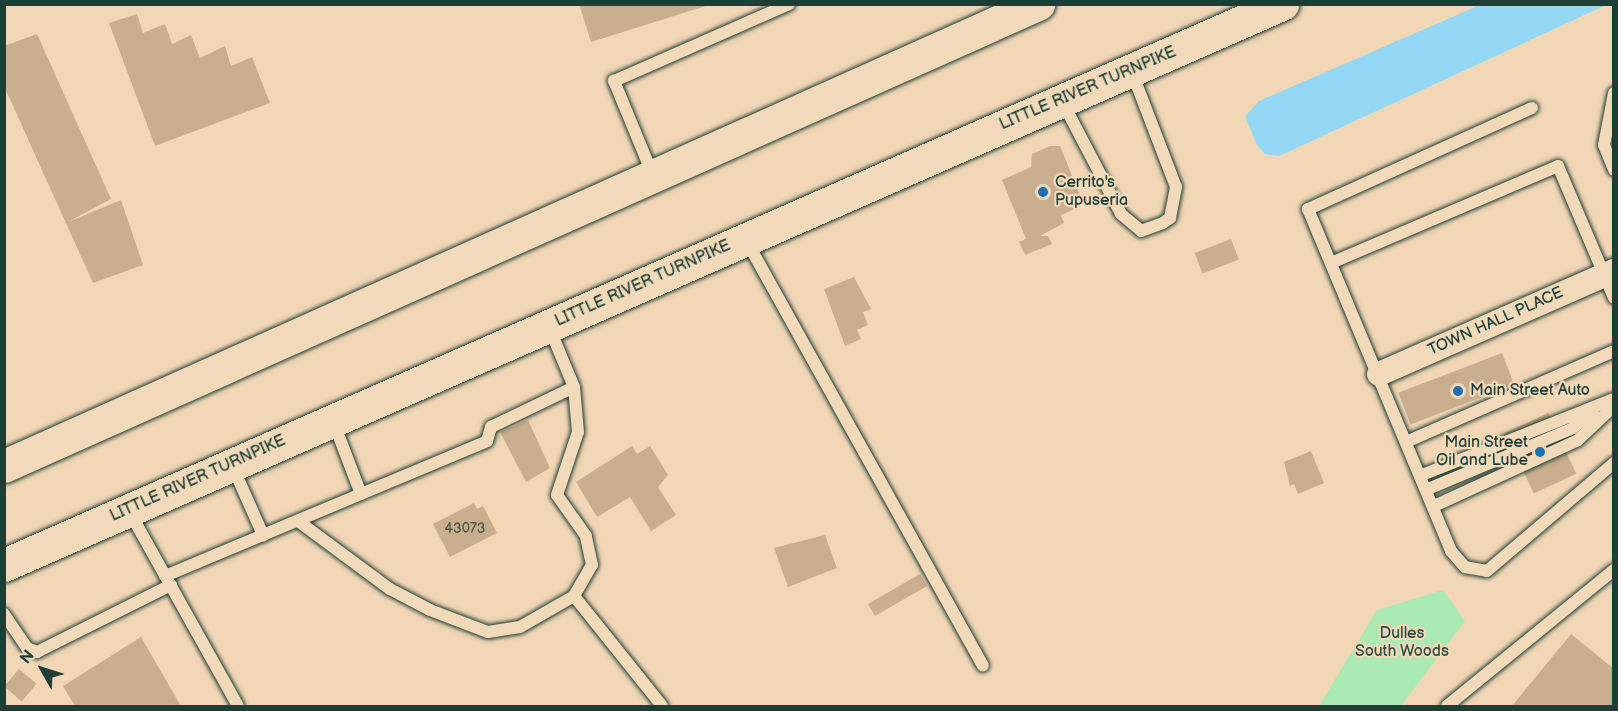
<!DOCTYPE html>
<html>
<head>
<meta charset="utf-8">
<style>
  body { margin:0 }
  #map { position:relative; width:1618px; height:711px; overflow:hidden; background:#f2d7b6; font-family:"Balsamiq Sans",sans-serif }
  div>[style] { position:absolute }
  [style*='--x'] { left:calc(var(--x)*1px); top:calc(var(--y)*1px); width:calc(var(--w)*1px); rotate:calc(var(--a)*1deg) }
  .green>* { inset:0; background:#abeab2 }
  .water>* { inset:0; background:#94d8f6 }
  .building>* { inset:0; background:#c9af8e; transform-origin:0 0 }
  .roads { filter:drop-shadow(0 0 2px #1f3d34) drop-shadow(0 0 2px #1f3d34) }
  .lane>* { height:12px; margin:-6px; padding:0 6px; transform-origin:6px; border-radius:6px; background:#f1daba }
  .street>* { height:24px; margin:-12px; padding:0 12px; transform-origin:12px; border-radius:12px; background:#f1daba }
  .highway>* { height:33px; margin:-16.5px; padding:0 16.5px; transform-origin:16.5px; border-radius:16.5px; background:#f1daba }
  .dots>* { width:16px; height:16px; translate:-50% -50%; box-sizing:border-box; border:3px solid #f1daba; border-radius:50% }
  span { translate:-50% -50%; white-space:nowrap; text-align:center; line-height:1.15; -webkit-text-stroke:4.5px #f1daba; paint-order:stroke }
  .number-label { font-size:14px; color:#4a5a4a }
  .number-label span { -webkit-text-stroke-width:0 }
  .street-label { font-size:16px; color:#1f3d34 }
  .poi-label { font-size:16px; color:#1f3d34 }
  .left { translate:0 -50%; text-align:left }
  .right { translate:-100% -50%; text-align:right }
  .park-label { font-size:16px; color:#2d4e41 }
  .frame { position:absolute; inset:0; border:6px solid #1f3d34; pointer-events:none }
  .north { position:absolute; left:12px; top:639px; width:60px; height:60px; -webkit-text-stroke:4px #f1daba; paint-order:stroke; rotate:309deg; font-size:16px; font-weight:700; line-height:24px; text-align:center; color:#1f3d34 }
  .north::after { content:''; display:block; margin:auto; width:21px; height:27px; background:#1f3d34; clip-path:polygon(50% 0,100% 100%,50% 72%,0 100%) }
</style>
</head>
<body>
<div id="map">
  <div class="green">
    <div style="clip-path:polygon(1443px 590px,1465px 621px,1401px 706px,1319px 706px,1377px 610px)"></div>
  </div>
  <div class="water">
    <div style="clip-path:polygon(1482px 4px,1606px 5px,1279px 156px,1265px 154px,1257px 145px,1245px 116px,1259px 101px)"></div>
  </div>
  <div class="building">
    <div style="clip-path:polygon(579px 4px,708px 4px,709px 5px,591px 42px)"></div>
    <div style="clip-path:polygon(137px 14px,143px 33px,165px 24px,172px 44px,191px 35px,200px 58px,225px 46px,231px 66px,252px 57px,270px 103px,155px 146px,109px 23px)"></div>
    <div style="clip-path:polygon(37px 34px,111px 199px,68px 222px,121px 200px,143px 265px,93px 283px,4px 86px,4px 46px)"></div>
    <div style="clip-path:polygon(1050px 146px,1060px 146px,1084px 205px,1061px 215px,1064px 223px,1040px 236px,1048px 236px,1052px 244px,1025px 255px,1019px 242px,1026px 239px,1002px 180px,1031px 167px,1032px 154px)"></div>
    <div style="left:1231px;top:239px;width:22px;height:39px;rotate:69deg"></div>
    <div style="clip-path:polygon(854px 277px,871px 309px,863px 312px,868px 325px,857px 330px,861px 339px,845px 346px,824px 289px)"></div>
    <div style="left:1502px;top:353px;width:34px;height:111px;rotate:69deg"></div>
    <div style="left:1548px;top:413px;width:67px;height:47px;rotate:65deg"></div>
    <div style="clip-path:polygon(528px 420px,550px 468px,526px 482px,500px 432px)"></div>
    <div style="clip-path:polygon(632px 446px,637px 454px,650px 446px,668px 475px,658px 487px,676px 515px,651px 531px,630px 497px,597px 517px,576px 482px)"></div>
    <div style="clip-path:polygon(1311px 451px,1324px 483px,1298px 494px,1294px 484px,1290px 486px,1284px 462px)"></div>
    <div style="clip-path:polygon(474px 503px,477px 509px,483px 506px,497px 533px,450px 557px,433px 524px)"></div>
    <div style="clip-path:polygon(825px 535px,837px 568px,788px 587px,774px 548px)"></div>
    <div style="left:920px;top:574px;width:14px;height:60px;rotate:60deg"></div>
    <div style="clip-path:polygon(1571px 634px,1614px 669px,1614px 706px,1512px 706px)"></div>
    <div style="clip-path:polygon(141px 637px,181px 706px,75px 706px,63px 686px)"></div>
    <div style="left:19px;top:669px;width:23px;height:23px;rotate:40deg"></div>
  </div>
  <div class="roads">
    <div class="lane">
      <div style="--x:1614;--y:93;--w:53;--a:100.9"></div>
      <div style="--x:1604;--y:145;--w:27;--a:68"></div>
      <div style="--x:1062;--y:101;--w:127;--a:62.4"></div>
      <div style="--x:1121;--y:214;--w:26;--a:40"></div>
      <div style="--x:1141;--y:231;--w:23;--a:-20"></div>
      <div style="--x:1163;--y:223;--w:9;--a:-36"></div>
      <div style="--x:1170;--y:218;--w:32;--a:-79"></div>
      <div style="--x:1176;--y:187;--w:125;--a:-111"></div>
      <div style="--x:1532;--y:108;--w:246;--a:155.7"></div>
      <div style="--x:1308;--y:209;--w:371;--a:67.3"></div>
      <div style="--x:1451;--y:551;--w:21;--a:49"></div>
      <div style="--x:1465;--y:567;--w:22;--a:10"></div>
      <div style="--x:1487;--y:571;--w:167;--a:-40.4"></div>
      <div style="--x:652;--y:173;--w:100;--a:-112.4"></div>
      <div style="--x:614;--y:81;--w:191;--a:-23.7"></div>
      <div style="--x:746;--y:240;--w:487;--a:60.9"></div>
      <div style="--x:1331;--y:263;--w:247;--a:-23.1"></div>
      <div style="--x:1558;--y:166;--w:143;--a:67"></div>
      <div style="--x:333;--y:421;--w:78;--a:69"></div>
      <div style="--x:1406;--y:442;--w:227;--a:-23.6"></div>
      <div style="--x:232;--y:465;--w:77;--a:66.1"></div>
      <div style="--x:1422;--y:475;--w:206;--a:-21.6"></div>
      <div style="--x:1428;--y:489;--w:157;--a:-22.8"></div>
      <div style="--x:1573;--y:428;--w:26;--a:-40"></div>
      <div style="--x:1434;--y:506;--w:158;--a:-24.6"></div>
      <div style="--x:1578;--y:440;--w:50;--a:-43.4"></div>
      <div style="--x:129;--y:511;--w:223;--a:60.8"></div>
      <div style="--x:298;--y:521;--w:114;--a:36.5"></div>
      <div style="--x:390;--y:589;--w:45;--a:27.7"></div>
      <div style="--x:430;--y:610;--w:62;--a:20.8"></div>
      <div style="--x:488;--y:632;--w:32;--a:-9"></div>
      <div style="--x:520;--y:627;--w:62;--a:-29.9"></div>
      <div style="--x:574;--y:596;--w:36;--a:-60"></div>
      <div style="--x:592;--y:565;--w:30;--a:-102"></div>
      <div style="--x:586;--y:536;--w:50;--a:-125.3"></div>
      <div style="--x:557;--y:495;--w:66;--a:-71.6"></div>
      <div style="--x:578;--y:432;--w:45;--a:-95.1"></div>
      <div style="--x:165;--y:576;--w:349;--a:-22.7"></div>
      <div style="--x:487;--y:441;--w:15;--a:-74"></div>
      <div style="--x:491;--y:427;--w:92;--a:-25.7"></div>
      <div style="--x:574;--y:387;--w:65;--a:-112.6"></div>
      <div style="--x:574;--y:596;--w:141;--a:51.3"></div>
      <div style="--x:4;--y:614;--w:41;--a:55.9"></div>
      <div style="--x:27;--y:648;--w:11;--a:22"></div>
      <div style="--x:37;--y:652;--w:150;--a:-26.6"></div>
      <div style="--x:1447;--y:706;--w:215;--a:-39.2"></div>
    </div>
    <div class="street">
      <div style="--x:1379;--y:374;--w:257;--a:-23.7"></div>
    </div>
    <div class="highway">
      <div style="--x:4;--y:466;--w:1133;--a:-24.08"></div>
      <div style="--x:4;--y:565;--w:1396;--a:-23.7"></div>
    </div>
  </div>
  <div class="dots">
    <div style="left:1043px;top:192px;background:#1f6fb2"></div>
    <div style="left:1458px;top:391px;background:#1f6fb2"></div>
    <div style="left:1540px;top:452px;background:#1f6fb2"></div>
  </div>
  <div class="number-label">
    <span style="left:465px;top:529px">43073</span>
  </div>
  <div class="street-label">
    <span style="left:1088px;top:89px;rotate:-23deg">LITTLE RIVER TURNPIKE</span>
    <span style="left:643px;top:284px;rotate:-24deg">LITTLE RIVER TURNPIKE</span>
    <span style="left:1496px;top:322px;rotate:-24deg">TOWN HALL PLACE</span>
    <span style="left:198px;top:479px;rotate:-24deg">LITTLE RIVER TURNPIKE</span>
  </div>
  <div class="poi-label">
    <span class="left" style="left:1055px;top:192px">Cerrito's<br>Pupuseria</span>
    <span class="left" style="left:1470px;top:391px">Main Street Auto</span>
    <span class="right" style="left:1528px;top:452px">Main Street<br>Oil and Lube</span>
  </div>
  <div class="park-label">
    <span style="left:1402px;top:643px">Dulles<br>South Woods</span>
  </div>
  <div class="frame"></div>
  <div class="north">N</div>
</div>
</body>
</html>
